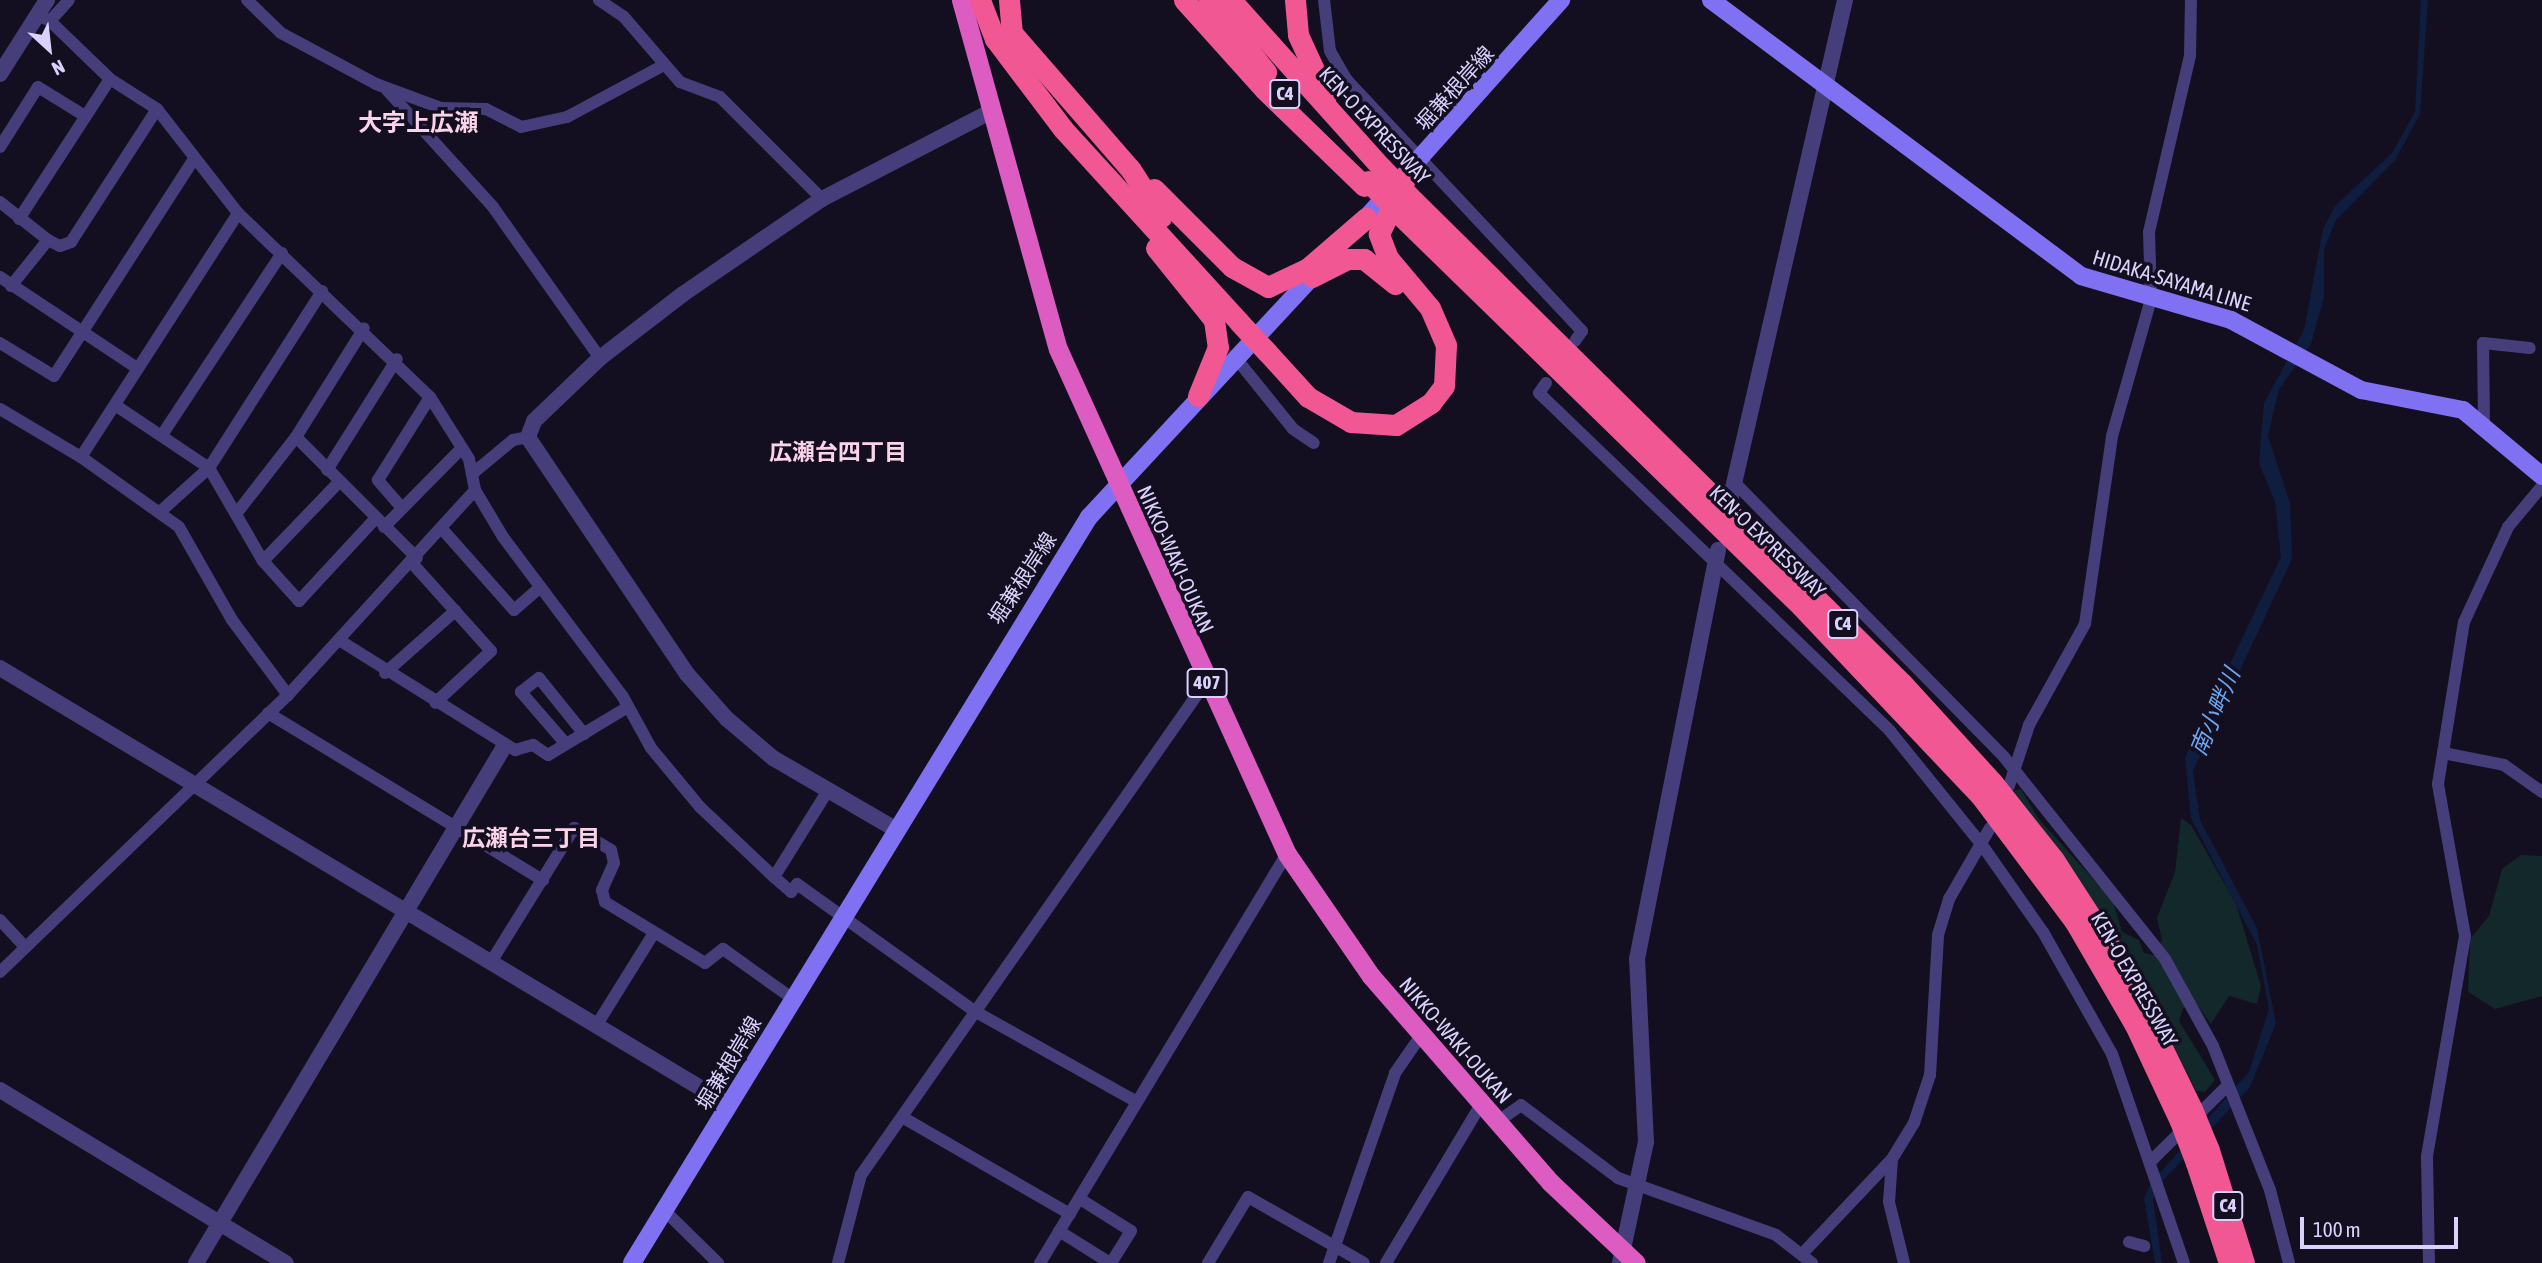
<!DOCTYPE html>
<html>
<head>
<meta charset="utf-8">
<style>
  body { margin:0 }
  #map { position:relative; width:2542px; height:1263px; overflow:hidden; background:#130f20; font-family:"Asap Condensed","Noto Sans JP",sans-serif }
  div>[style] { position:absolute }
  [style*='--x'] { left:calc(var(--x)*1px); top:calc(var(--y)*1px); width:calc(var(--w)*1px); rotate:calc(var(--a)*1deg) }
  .green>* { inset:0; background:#13282a }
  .water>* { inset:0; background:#0f1d3f }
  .minor>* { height:12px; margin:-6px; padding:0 6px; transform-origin:6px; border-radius:6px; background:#463e7b }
  .tertiary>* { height:16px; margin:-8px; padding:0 8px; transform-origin:8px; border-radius:8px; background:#463e7b }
  .secondary>* { height:18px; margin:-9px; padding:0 9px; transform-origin:9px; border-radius:9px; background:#8071f3 }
  .trunk>* { height:19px; margin:-9.5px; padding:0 9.5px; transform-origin:9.5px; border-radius:9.5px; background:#dd5cc2 }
  .motorway>* { height:21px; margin:-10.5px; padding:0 10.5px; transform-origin:10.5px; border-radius:10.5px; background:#f15793 }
  .motorway-bridge>* { height:21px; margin:-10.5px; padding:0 10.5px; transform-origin:10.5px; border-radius:10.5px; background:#f15793 }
  span { translate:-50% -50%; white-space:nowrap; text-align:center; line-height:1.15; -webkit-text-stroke:7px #130f20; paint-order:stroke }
  .shield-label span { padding:2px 5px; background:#130f20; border:2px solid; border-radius:5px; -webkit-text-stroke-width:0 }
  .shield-label { font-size:19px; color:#dad2fb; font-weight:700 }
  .street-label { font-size:21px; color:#dad2fb }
  .neighbourhood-label { font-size:23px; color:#fbd4ea; font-weight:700 }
  .water-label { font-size:23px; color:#69a7f2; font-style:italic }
  .quarter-label { font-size:24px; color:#fbd4ea; font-weight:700 }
  .north { position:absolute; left:14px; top:14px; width:70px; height:70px; -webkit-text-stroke:5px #130f20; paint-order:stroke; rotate:153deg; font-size:19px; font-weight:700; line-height:28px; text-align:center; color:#dad2fb }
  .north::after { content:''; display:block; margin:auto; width:24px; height:32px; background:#dad2fb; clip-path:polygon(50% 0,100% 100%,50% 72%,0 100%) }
  .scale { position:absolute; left:2300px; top:1217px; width:158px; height:32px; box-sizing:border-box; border:4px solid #dad2fb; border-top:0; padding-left:9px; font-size:21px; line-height:24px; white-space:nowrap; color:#dad2fb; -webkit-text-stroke:5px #130f20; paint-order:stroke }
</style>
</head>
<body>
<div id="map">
  <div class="green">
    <div style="clip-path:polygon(2021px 789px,2038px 818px,2113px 901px,2122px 932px,2139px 940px,2144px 953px,2154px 955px,2162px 940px,2157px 918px,2175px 872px,2181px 818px,2191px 825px,2236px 904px,2261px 986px,2257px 1004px,2229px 996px,2211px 1024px,2198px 1006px,2183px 1008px,2179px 1021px,2215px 1080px,2205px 1092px,2196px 1091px,2145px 988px,2014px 805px,2013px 791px)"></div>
    <div style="clip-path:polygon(2521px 855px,2542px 856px,2542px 996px,2495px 1009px,2468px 992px,2470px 939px,2489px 916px,2502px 869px)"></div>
  </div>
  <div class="water">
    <div style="clip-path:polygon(2421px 0,2428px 0,2420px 114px,2395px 160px,2336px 220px,2324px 249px,2324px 297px,2311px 344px,2279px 389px,2268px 436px,2290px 503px,2292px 559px,2193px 771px,2200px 820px,2257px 928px,2276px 1023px,2250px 1087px,2160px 1184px,2153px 1199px,2162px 1263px,2155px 1263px,2144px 1198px,2151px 1183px,2249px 1072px,2269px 1009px,2257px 945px,2191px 818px,2185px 758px,2281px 557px,2275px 502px,2259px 463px,2264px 403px,2304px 330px,2323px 229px,2335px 206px,2392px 153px,2415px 112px)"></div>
  </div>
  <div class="minor">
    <div style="--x:247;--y:0;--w:47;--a:44.1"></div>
    <div style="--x:281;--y:33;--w:108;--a:28.2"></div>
    <div style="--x:376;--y:84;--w:69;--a:20.3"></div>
    <div style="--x:441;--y:108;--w:45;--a:1.3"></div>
    <div style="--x:486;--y:109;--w:39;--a:27"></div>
    <div style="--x:521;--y:127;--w:47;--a:-12.3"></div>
    <div style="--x:567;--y:117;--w:110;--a:-28.2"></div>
    <div style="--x:599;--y:0;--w:30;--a:34"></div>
    <div style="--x:624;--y:17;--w:86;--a:49.3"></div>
    <div style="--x:680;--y:82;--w:43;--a:20.6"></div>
    <div style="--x:720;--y:97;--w:144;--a:45"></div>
    <div style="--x:1324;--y:0;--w:51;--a:83.3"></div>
    <div style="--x:1330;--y:51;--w:34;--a:60"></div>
    <div style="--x:1347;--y:80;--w:344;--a:46.9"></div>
    <div style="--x:1582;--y:331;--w:12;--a:125"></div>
    <div style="--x:44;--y:18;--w:7;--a:27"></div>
    <div style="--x:50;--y:21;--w:28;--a:-48"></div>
    <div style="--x:50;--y:21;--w:83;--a:44"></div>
    <div style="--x:110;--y:79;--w:56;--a:32.6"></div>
    <div style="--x:157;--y:109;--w:132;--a:52.1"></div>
    <div style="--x:238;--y:213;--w:266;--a:43.8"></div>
    <div style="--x:430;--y:397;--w:73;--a:57.8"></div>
    <div style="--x:469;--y:459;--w:32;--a:79"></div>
    <div style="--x:475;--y:490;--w:55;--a:59.2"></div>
    <div style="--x:503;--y:537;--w:200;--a:53.1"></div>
    <div style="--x:623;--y:697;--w:58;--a:61.2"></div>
    <div style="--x:651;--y:748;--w:77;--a:50.3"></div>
    <div style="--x:700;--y:807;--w:102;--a:43.4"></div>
    <div style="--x:387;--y:90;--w:158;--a:47.8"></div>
    <div style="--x:493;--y:207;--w:185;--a:54.7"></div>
    <div style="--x:0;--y:147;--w:71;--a:-57.7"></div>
    <div style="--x:38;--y:87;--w:55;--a:31.7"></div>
    <div style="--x:0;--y:202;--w:61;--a:38.4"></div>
    <div style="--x:48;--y:240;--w:13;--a:27"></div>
    <div style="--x:60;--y:246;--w:12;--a:-20"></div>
    <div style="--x:71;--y:242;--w:158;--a:-57.1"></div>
    <div style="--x:19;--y:219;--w:167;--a:-57"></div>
    <div style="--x:0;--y:277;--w:164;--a:33.6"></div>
    <div style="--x:11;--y:286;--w:59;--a:-51.2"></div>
    <div style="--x:0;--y:343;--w:63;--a:31.4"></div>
    <div style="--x:54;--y:376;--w:258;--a:-57.2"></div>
    <div style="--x:1235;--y:357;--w:92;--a:51.1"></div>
    <div style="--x:1293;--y:429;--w:25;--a:34"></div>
    <div style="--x:1546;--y:383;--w:12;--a:125"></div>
    <div style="--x:1539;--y:393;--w:487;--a:43.9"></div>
    <div style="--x:1890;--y:731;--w:146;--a:51.1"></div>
    <div style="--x:1982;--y:845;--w:106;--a:55"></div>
    <div style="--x:2043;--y:932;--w:140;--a:60.5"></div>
    <div style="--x:2112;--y:1054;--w:221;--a:71"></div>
    <div style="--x:115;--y:405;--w:113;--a:33.8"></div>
    <div style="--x:209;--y:468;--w:108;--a:59.9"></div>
    <div style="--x:263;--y:561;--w:54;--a:48"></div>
    <div style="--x:299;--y:601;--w:112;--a:-47.2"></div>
    <div style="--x:0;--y:409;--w:94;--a:30.7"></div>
    <div style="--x:81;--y:457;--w:120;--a:35.5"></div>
    <div style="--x:179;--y:527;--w:107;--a:60.3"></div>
    <div style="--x:232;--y:620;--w:94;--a:53.3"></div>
    <div style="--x:2484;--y:422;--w:79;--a:-90.7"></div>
    <div style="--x:2483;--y:343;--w:47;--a:6.1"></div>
    <div style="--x:162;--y:435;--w:218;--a:-56.6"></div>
    <div style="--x:296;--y:437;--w:171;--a:45"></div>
    <div style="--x:81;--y:457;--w:290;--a:-57.2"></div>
    <div style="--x:327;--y:470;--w:131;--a:-57.8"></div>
    <div style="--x:472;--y:474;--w:53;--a:-39.7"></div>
    <div style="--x:513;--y:440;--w:15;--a:-11"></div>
    <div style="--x:1734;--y:482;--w:385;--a:45.5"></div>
    <div style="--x:2004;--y:757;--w:258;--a:51.4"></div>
    <div style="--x:2165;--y:959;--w:99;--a:61.1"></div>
    <div style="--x:2213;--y:1046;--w:155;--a:68.4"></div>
    <div style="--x:2270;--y:1190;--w:75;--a:75.4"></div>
    <div style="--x:402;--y:508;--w:37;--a:-131"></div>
    <div style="--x:378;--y:480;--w:98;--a:-57.9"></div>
    <div style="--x:161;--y:511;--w:64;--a:-41.9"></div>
    <div style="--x:209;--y:468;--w:210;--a:-57.4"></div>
    <div style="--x:236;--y:514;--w:98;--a:-52.1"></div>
    <div style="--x:296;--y:437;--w:128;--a:-58"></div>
    <div style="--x:384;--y:527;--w:111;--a:-45.4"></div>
    <div style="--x:443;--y:530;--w:107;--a:48.4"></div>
    <div style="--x:514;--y:610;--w:32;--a:-41"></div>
    <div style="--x:263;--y:561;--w:110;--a:-46.1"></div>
    <div style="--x:412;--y:563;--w:118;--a:48.1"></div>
    <div style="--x:491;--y:651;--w:76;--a:137.1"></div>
    <div style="--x:339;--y:640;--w:208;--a:32"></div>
    <div style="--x:515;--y:750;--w:19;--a:-16"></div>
    <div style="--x:533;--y:745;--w:18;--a:34"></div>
    <div style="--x:548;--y:755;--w:93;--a:-31"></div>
    <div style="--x:385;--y:673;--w:94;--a:-41.5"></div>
    <div style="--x:268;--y:713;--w:322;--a:31.3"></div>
    <div style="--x:566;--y:744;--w:69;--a:-130.9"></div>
    <div style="--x:521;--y:692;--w:23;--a:-38"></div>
    <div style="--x:539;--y:678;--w:72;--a:51.2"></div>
    <div style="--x:2443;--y:753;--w:62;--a:11.1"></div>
    <div style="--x:2504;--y:765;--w:47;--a:35.4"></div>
    <div style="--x:2009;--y:786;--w:64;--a:-71.8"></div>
    <div style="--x:2029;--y:725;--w:115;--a:-61"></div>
    <div style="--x:2085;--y:624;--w:190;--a:-81.8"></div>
    <div style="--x:2112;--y:436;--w:142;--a:-74.1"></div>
    <div style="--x:2151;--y:299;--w:67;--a:-91.7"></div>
    <div style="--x:2149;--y:232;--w:181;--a:-76.9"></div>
    <div style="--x:2190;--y:56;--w:56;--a:-89"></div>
    <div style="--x:827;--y:792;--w:100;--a:121.9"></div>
    <div style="--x:774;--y:877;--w:23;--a:41"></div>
    <div style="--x:791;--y:892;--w:10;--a:-53"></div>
    <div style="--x:797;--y:884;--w:220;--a:35.6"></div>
    <div style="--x:976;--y:1012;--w:184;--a:29.2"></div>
    <div style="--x:0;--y:920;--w:37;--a:47"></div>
    <div style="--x:491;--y:962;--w:158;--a:-58.2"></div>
    <div style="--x:574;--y:828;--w:43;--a:30.7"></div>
    <div style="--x:611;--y:850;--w:13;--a:77"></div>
    <div style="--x:614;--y:863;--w:30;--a:114"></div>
    <div style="--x:602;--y:890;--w:12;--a:76"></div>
    <div style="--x:605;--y:902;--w:117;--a:31.4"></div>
    <div style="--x:705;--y:963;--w:23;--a:-38"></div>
    <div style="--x:723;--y:949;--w:86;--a:35.5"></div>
    <div style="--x:0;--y:972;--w:400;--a:-43.9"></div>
    <div style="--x:288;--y:695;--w:277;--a:-47.6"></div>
    <div style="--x:596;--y:1026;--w:110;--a:-58.1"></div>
    <div style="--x:902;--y:1117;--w:194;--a:30"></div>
    <div style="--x:1497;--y:1122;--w:29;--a:-35"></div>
    <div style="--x:1521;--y:1105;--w:121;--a:37"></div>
    <div style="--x:1618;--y:1178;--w:168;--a:19.8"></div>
    <div style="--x:1776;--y:1235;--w:46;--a:37.9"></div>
    <div style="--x:2150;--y:1162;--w:108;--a:-44.6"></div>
    <div style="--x:1080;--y:1199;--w:60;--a:32.1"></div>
    <div style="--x:1131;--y:1231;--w:38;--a:122"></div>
    <div style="--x:664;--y:1210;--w:76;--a:44.5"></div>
    <div style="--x:1059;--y:1231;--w:60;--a:32.1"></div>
    <div style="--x:2129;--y:1242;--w:16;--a:15"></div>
    <div style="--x:1802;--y:1254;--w:129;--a:-46.6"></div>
    <div style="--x:838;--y:1263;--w:91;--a:-75.4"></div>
    <div style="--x:861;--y:1175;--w:602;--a:-55.02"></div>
    <div style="--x:1040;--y:1263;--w:478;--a:-58.9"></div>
    <div style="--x:1208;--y:1263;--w:77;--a:-58.8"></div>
    <div style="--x:1248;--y:1197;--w:133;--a:29.6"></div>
    <div style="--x:1329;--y:1263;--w:201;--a:-70.8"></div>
    <div style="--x:1395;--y:1073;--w:47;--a:-55.3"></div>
    <div style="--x:1386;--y:1263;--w:185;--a:-59.1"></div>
    <div style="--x:1904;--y:1263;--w:63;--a:-103.8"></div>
    <div style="--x:1889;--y:1202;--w:43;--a:-86"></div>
    <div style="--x:1892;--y:1159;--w:42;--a:-58.6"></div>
    <div style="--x:1914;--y:1123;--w:51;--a:-71.6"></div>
    <div style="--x:1930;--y:1075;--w:140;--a:-86.7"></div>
    <div style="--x:1938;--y:935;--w:38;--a:-73"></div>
    <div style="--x:1949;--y:899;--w:82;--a:-60"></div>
    <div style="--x:2429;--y:1263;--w:107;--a:-91.1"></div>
    <div style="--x:2427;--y:1156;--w:223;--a:-80.2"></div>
    <div style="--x:2465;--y:936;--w:154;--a:-100.1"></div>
    <div style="--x:2438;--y:784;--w:164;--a:-80.9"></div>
    <div style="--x:2464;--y:622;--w:105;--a:-65.1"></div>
    <div style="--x:2508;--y:527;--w:53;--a:-50.3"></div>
  </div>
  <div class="tertiary">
    <div style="--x:0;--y:74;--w:88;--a:-57.6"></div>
    <div style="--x:1730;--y:501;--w:514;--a:-77.07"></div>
    <div style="--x:0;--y:668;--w:850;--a:30.94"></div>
    <div style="--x:895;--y:829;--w:141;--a:-149.8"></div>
    <div style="--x:773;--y:758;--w:60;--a:-139.7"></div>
    <div style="--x:727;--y:719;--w:60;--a:-131.6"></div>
    <div style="--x:687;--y:674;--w:285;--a:-123.9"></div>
    <div style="--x:528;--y:437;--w:17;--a:-69"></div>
    <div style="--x:534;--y:421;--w:91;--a:-43.7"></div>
    <div style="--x:600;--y:358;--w:105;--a:-37.6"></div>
    <div style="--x:683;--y:294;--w:168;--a:-34.4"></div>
    <div style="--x:822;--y:199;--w:191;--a:-27.4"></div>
    <div style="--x:0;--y:1090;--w:334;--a:31.2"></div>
    <div style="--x:196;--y:1263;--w:601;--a:-59.17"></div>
    <div style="--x:1620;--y:1263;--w:124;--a:-77.9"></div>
    <div style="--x:1646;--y:1142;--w:183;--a:-92.8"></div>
    <div style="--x:1637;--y:959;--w:417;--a:-78.8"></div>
  </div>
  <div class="secondary">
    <div style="--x:1711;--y:0;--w:462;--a:36.7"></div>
    <div style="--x:2081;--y:276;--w:156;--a:16.3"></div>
    <div style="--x:2231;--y:320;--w:148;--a:28.3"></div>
    <div style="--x:2361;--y:390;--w:104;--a:11.1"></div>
    <div style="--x:2463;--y:410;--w:103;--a:39.9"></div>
    <div style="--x:1358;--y:227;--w:305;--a:-48.2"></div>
    <div style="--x:632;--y:1263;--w:875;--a:-58.51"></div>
    <div style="--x:1089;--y:517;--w:340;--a:-47.1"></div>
  </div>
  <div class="trunk">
    <div style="--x:961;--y:0;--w:362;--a:74.5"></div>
    <div style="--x:1058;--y:349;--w:554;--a:65.61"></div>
    <div style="--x:1287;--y:854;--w:148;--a:55.5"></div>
    <div style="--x:1371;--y:976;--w:273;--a:49"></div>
    <div style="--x:1550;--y:1182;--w:118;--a:43.3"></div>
  </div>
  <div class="motorway">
    <div style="--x:980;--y:0;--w:42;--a:69"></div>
    <div style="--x:995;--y:39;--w:113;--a:52.9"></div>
    <div style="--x:1063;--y:129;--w:261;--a:47.6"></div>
    <div style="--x:1009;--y:0;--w:33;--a:85"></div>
    <div style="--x:1012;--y:33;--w:181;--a:49"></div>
    <div style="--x:1131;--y:170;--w:56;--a:57.4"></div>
    <div style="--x:1184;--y:0;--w:121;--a:48"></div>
    <div style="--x:1265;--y:90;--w:138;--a:44.1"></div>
    <div style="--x:1209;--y:0;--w:92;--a:51.6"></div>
    <div style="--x:1231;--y:0;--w:224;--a:48.1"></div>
    <div style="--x:1295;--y:0;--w:35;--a:85"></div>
    <div style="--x:1298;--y:35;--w:67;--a:65.3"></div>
    <div style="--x:1154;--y:189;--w:110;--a:45"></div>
    <div style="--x:1232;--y:267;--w:41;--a:29.1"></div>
    <div style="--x:1268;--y:287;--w:44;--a:-25.4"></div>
    <div style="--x:1308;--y:268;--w:77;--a:-40.8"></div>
    <div style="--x:1414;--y:201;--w:686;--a:44.65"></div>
    <div style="--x:1902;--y:683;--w:135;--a:47.7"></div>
    <div style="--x:1993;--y:783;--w:98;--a:51.6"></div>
    <div style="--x:2054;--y:860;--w:125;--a:57.1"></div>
    <div style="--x:2122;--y:965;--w:160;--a:64.1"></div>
    <div style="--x:1402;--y:217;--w:557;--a:44.27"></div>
    <div style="--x:1801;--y:606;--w:260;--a:46.6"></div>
    <div style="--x:1980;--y:795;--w:159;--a:53.2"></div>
    <div style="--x:2075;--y:922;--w:119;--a:59.8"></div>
    <div style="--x:2135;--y:1025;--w:106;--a:64.9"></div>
    <div style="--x:1156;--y:248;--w:92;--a:51.1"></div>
    <div style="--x:1214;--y:320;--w:27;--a:82"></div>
    <div style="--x:1218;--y:347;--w:53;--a:112.2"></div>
    <div style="--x:1312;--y:277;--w:39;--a:-27"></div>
    <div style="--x:1347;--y:259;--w:17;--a:0"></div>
    <div style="--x:1364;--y:259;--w:40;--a:39"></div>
    <div style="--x:1267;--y:352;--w:61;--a:47.7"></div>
    <div style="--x:1308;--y:397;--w:50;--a:30.2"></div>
    <div style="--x:1351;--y:422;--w:45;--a:3.8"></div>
    <div style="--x:1396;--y:425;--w:41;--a:-32.2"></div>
    <div style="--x:1431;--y:403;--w:21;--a:-53"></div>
    <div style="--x:1444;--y:386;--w:41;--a:-87.2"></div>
    <div style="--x:1446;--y:345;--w:40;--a:-113.4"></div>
    <div style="--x:1430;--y:308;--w:65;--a:-130"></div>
    <div style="--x:1388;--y:258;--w:26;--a:-111"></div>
    <div style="--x:1379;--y:234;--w:70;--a:-64.5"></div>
    <div style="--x:2209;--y:1150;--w:118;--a:72.8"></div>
    <div style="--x:2196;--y:1163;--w:105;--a:71.7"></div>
  </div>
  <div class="motorway-bridge">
    <div style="--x:1381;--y:167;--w:47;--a:45.9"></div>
    <div style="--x:1368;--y:181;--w:50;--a:46.6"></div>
    <div style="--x:1239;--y:322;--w:41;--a:47"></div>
    <div style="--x:2192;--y:1109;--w:44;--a:67.5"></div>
    <div style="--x:2180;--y:1121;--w:45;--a:69.1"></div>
  </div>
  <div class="shield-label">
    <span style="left:1285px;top:94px">C4</span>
    <span style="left:1843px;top:624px">C4</span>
    <span style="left:1207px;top:683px">407</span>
    <span style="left:2228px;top:1206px">C4</span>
  </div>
  <div class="street-label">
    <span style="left:1454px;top:88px;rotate:-48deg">堀兼根岸線</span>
    <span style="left:1375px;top:125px;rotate:47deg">KEN-O EXPRESSWAY</span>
    <span style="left:2172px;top:280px;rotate:17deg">HIDAKA-SAYAMA LINE</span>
    <span style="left:1768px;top:541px;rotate:44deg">KEN-O EXPRESSWAY</span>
    <span style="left:1176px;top:559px;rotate:66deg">NIKKO-WAKI-OUKAN</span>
    <span style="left:1022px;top:578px;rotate:-57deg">堀兼根岸線</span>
    <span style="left:2135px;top:979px;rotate:60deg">KEN-O EXPRESSWAY</span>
    <span style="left:1456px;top:1040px;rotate:49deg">NIKKO-WAKI-OUKAN</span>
    <span style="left:728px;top:1063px;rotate:-59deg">堀兼根岸線</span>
  </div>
  <div class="neighbourhood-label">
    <span style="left:838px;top:452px">広瀬台四丁目</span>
    <span style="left:531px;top:838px">広瀬台三丁目</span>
  </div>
  <div class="water-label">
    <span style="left:2215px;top:712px;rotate:-67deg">南小畔川</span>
  </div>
  <div class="quarter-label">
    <span style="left:418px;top:123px">大字上広瀬</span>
  </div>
  <div class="north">N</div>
  <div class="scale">100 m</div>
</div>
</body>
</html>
